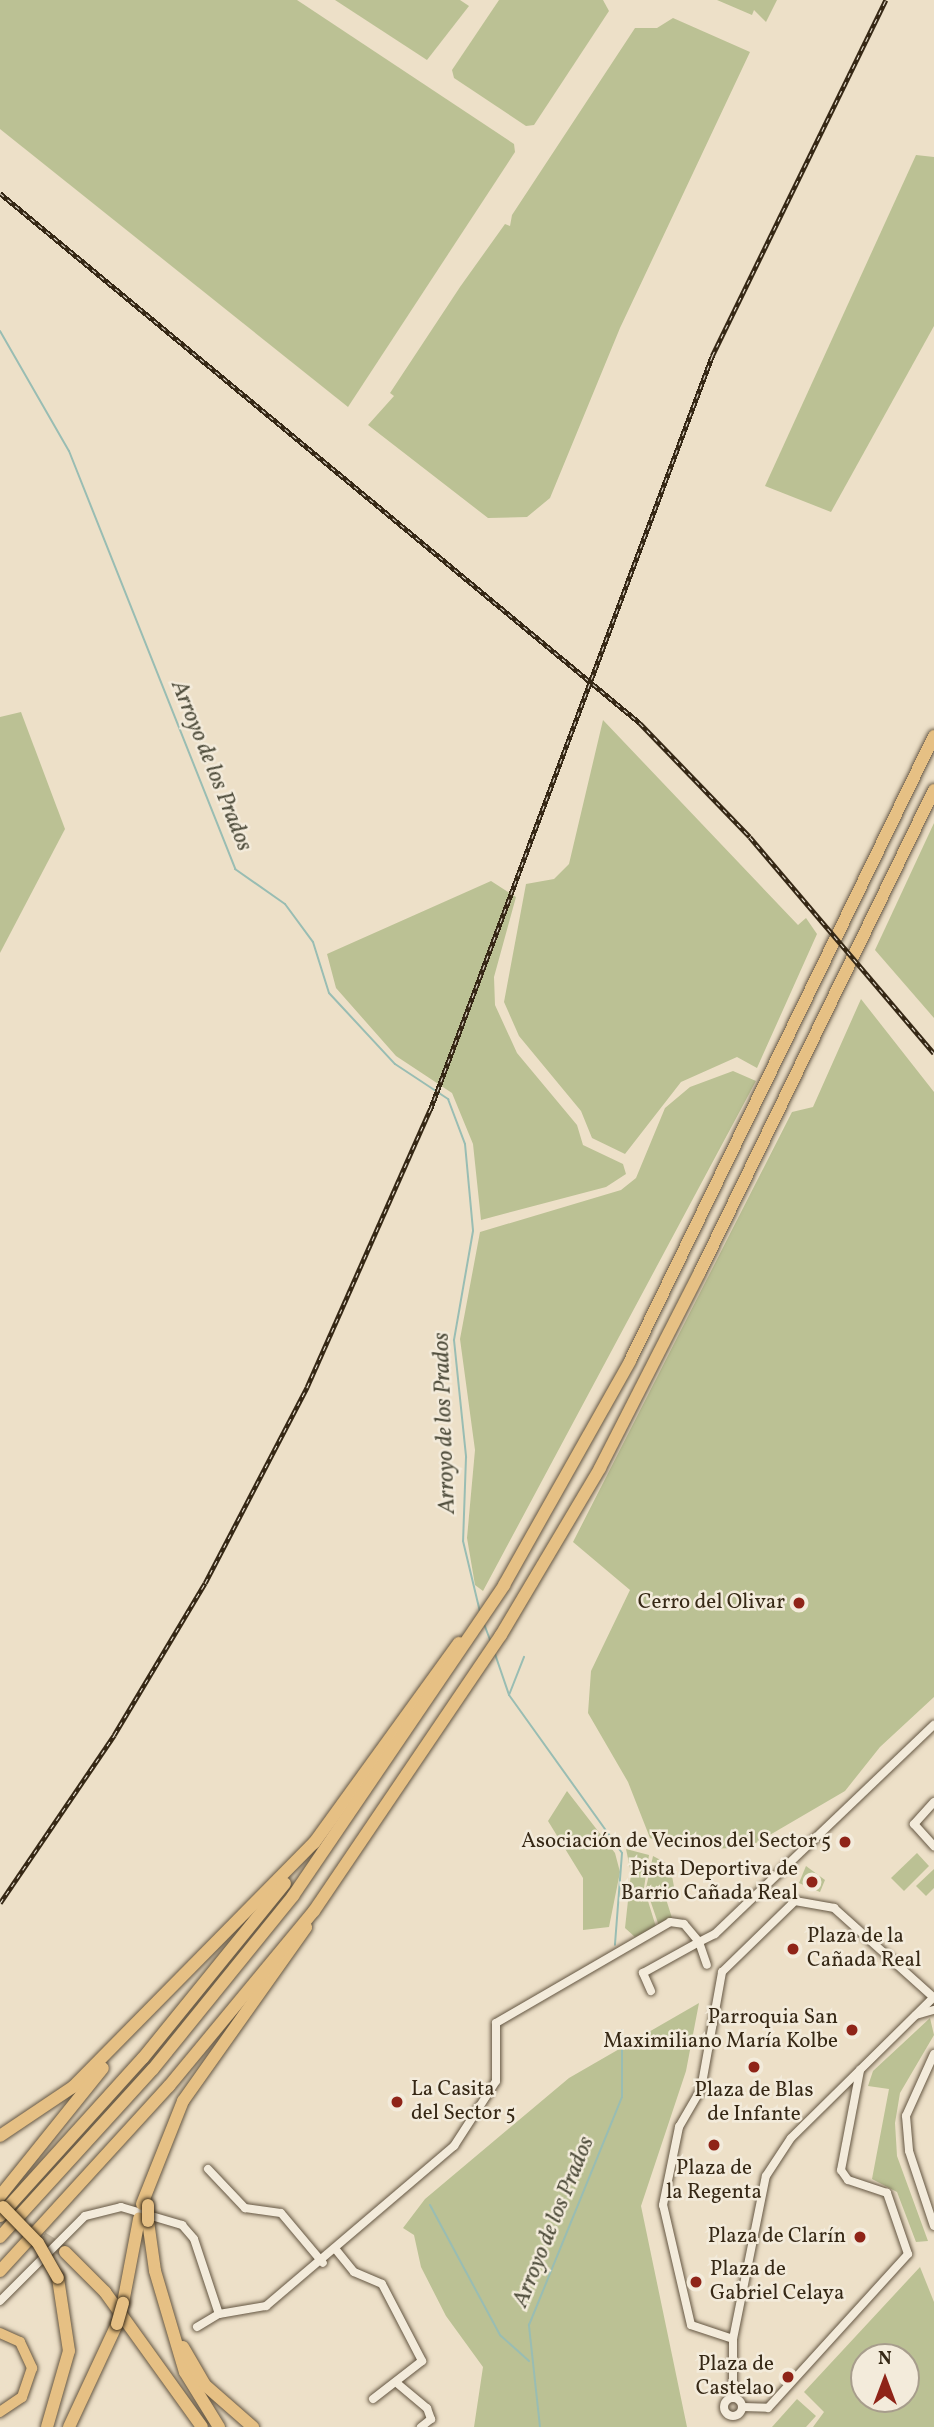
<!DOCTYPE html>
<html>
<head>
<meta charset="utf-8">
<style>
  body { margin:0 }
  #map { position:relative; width:934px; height:2427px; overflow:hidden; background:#ede0c8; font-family:Vollkorn,serif }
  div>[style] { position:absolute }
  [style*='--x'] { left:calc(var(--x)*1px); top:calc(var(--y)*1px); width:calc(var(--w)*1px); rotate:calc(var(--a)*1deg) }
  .green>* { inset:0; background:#bbc194 }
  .stream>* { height:2px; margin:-1px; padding:0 1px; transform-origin:1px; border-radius:1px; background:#99bdb3 }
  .highway-tunnel>* { height:12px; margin-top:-6px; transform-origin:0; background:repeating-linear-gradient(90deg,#c8bba4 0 12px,transparent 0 18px) }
  .roads { filter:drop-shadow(0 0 2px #645642) drop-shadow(0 0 2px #645642) }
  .minor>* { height:8px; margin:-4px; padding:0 4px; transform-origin:4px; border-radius:4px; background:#f3ebdb }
  .minor>.ring { margin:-4px; padding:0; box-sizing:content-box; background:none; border:8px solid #f3ebdb; border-radius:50% }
  .major>* { height:10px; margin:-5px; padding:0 5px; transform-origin:5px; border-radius:5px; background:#e6c084 }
  .highway>* { height:12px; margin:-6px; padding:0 6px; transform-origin:6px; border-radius:6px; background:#e6c084 }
  .rail>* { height:4.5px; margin-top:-2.25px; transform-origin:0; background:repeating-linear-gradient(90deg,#f3ebdb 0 5px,#362815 0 10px); box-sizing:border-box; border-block:2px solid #362815 }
  .bridges { filter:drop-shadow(0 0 2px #362815) drop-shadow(0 0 2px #362815) }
  .highway-bridge>* { height:12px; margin:-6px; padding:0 6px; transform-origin:6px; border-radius:6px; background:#e6c084 }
  .dots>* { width:19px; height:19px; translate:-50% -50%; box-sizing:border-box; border:4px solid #f3ebdb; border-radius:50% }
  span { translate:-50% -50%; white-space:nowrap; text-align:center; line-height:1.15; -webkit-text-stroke:5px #f3ebdb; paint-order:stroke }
  .poi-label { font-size:21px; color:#362815 }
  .right { translate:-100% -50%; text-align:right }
  .left { translate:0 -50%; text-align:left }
  .water-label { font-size:23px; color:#4f4d3c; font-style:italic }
  .north { position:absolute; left:850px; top:2343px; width:70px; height:70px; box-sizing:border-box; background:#f3ebdb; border:2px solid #a79d8c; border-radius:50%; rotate:0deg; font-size:19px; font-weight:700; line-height:28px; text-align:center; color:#362815 }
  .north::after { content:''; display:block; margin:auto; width:24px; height:32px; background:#8f2418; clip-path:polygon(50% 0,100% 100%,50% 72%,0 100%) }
</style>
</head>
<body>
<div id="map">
  <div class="green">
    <div style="clip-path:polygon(0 0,297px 0,514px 144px,515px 152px,348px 407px,0 129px)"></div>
    <div style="clip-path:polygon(335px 0,460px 0,469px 6px,427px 60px)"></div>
    <div style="clip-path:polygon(499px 0,603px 0,609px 11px,534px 125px,526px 126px,454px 78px,452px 70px)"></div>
    <div style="clip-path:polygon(717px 0,777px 0,766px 22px,754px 10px,752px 15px)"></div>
    <div style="clip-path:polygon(673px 18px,750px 52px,620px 328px,550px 498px,527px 517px,488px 518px,368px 425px,394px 396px,390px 393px,460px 287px,505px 224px,510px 226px,512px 215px,635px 28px,657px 28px)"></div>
    <div style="clip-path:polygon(916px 155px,934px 157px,934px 326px,831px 512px,765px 486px)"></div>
    <div style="clip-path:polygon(21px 712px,65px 829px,0 953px,0 717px)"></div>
    <div style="clip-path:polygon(603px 720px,798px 925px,806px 918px,817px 934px,757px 1068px,737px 1057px,681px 1082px,625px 1154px,592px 1138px,581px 1111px,519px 1036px,504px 1002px,526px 884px,554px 879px,569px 864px)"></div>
    <div style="clip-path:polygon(934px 823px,934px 1018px,875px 950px)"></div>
    <div style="clip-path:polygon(491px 881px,516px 897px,494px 977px,495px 1005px,517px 1053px,577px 1125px,583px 1145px,623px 1164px,626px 1174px,606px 1187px,481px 1220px,473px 1144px,452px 1093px,396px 1056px,336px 988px,327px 954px)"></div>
    <div style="clip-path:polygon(861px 999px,934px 1092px,934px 1697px,880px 1747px,845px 1791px,756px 1843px,745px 1839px,732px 1848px,705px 1849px,665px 1843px,650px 1838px,628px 1782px,588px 1713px,591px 1671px,630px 1590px,573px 1542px,792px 1112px,813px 1107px)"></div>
    <div style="clip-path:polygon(733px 1071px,756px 1081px,483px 1591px,475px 1585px,467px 1538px,475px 1450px,460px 1339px,480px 1232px,621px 1190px,636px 1178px,665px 1108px,690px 1087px)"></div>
    <div style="clip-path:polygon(567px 1791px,615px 1853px,620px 1872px,609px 1927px,583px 1930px,583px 1878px,548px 1821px)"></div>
    <div style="clip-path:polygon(626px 1849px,649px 1855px,644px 1888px,656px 1927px,635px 1937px,625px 1928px,631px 1873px)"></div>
    <div style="clip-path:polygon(917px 1853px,929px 1866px,904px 1891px,891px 1878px)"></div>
    <div style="clip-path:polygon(653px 1856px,670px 1865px,675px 1892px,666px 1899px,672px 1918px,659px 1926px,646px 1888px)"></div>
    <div style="clip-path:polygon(806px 1866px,825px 1880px,820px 1892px,799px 1883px)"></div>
    <div style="clip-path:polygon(934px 1869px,934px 1888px,926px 1896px,916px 1886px)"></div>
    <div style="clip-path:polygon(699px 2003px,686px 2071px,641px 2206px,687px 2427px,474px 2427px,483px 2367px,446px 2316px,421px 2267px,414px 2235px,403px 2228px,425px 2199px,569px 2078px)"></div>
    <div style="clip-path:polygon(930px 2018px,934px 2035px,900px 2093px,895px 2123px,897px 2156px,928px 2241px,916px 2242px,897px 2192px,872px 2179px,889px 2089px,868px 2086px,873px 2071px)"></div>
    <div style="clip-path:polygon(evenodd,920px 2267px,934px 2302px,934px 2427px,813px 2427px,824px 2412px,804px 2392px,920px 2267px,864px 2357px,906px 2357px,906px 2399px,864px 2399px,864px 2357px)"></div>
    <div style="clip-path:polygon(797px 2399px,816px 2416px,806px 2427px,772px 2427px)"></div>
  </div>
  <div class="stream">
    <div style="--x:0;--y:331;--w:138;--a:60.1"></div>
    <div style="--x:69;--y:451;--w:450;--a:68.3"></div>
    <div style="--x:235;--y:869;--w:61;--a:35"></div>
    <div style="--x:285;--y:904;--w:47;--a:53.6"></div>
    <div style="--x:313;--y:942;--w:53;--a:72.6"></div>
    <div style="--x:329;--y:993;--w:97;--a:47.1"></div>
    <div style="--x:395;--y:1064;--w:64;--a:33.4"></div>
    <div style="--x:448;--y:1099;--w:48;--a:69.3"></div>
    <div style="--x:465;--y:1144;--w:87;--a:84.7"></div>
    <div style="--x:473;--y:1231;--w:111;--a:99.9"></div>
    <div style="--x:454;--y:1340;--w:118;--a:84.1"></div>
    <div style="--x:466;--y:1457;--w:84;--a:92"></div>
    <div style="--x:463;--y:1541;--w:73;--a:76.5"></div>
    <div style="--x:484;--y:1624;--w:19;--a:69"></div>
    <div style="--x:495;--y:1654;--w:43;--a:71.1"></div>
    <div style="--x:509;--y:1695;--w:194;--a:54.4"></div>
    <div style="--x:622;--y:1853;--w:92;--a:94.4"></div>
    <div style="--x:509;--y:1695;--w:41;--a:-68.5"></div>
    <div style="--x:430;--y:2205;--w:148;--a:61.7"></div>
    <div style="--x:500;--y:2335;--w:39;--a:42"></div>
    <div style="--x:540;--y:2427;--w:103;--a:-96.2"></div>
    <div style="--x:529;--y:2325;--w:246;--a:-67.8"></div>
    <div style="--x:622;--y:2097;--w:67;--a:-90"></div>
  </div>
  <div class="highway-tunnel">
    <div style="--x:27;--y:2228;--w:45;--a:32.3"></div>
  </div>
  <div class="roads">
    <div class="minor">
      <div style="--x:934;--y:1802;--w:30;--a:132"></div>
      <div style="--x:914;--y:1824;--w:30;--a:48"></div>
      <div style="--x:651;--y:1991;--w:20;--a:-114"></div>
      <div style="--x:643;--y:1973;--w:64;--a:-29"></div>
      <div style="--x:699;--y:1942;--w:24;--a:71"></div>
      <div style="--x:916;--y:2015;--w:19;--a:-16"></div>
      <div style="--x:934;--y:2054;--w:68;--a:114.3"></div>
      <div style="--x:906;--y:2116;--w:35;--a:85"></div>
      <div style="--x:909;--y:2151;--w:79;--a:71.6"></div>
      <div style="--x:208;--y:2169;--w:54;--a:46.5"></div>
      <div style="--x:245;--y:2208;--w:36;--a:8"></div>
      <div style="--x:281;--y:2213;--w:65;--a:50"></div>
      <div style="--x:337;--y:2251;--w:27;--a:51"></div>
      <div style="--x:354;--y:2272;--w:30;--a:23"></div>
      <div style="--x:382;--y:2284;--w:87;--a:62.5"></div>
      <div style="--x:422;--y:2361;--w:62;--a:142.2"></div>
      <div style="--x:0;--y:2301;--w:120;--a:-45"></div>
      <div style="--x:85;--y:2216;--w:37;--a:-14"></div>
      <div style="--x:121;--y:2207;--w:64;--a:16.4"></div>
      <div style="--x:182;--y:2225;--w:18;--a:49"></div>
      <div style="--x:194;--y:2239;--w:79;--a:71.6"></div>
      <div style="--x:197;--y:2327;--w:26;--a:-31"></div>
      <div style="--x:219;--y:2314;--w:48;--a:-9.7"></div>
      <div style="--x:266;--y:2306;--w:247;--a:-40.4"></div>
      <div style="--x:454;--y:2146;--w:77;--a:-57.1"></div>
      <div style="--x:496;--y:2081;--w:58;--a:-90"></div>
      <div style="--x:496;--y:2023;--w:201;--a:-30.1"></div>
      <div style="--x:670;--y:1922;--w:14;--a:8"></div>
      <div style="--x:684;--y:1924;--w:23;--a:50"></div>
      <div style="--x:699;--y:1942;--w:18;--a:-27"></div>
      <div style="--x:715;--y:1934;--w:303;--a:-43.7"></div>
      <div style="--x:733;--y:2339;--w:44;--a:-161.6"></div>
      <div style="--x:691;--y:2325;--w:123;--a:-103.1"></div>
      <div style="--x:663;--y:2205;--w:80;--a:-78.4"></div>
      <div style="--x:679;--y:2127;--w:44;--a:-59.9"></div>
      <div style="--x:701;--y:2089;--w:119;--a:-79.8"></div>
      <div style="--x:722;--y:1972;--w:102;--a:-44.2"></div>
      <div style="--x:795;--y:1901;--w:40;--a:10"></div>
      <div style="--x:834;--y:1908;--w:132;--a:41.9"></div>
      <div style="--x:398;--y:2384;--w:38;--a:40"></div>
      <div style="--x:427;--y:2408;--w:12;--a:70"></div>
      <div style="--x:431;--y:2419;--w:13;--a:141"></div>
      <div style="--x:733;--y:2398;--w:59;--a:-90"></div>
      <div style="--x:733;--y:2339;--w:166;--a:-78.6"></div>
      <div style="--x:766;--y:2176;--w:45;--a:-56.7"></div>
      <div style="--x:791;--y:2138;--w:197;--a:-44.6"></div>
      <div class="ring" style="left:724px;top:2398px;width:10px;height:10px"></div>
      <div style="--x:743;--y:2407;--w:25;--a:2"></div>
      <div style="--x:768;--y:2408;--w:208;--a:-47.7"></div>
      <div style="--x:908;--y:2254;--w:65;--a:-109"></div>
      <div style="--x:887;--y:2193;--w:41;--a:-161.6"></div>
      <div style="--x:848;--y:2180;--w:12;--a:-125"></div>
      <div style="--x:841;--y:2170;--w:102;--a:-79.2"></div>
    </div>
    <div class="major">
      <div style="--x:0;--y:2333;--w:22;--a:24"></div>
      <div style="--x:20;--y:2342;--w:29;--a:65"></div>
      <div style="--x:32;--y:2368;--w:31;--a:109"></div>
      <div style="--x:22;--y:2397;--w:27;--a:146"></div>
    </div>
    <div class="highway">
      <div style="--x:0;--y:2136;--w:88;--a:-33.9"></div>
      <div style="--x:73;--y:2087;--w:343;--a:-45.4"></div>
      <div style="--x:314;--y:1843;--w:247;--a:-54.1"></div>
      <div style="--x:0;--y:2196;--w:164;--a:-51.2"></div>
      <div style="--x:142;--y:2204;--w:111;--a:-68.3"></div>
      <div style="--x:183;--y:2101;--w:213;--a:-54.7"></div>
      <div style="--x:0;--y:2216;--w:213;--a:-47.9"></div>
      <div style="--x:143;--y:2058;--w:225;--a:-50.9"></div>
      <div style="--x:148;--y:2221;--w:50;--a:82"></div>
      <div style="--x:155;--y:2271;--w:105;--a:73.5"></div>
      <div style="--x:185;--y:2372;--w:65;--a:58.3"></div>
      <div style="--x:0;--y:2237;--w:227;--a:-47.7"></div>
      <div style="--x:153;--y:2069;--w:223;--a:-51"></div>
      <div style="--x:293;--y:1896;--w:376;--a:-55.8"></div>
      <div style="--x:504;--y:1585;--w:257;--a:-60.6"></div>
      <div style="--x:630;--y:1361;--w:695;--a:-64.06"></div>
      <div style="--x:65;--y:2252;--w:57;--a:45"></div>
      <div style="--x:105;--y:2292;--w:166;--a:54.3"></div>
      <div style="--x:0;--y:2271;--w:251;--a:-47.6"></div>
      <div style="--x:169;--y:2086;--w:227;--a:-50.4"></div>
      <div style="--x:314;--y:1911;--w:333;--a:-55.9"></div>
      <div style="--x:501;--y:1635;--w:194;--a:-59.3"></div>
      <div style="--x:600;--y:1468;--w:218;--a:-63"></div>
      <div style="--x:699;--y:1274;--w:538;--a:-64.1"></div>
      <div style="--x:123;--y:2303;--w:86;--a:-79.2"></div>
      <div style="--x:183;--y:2347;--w:44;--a:59.9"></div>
      <div style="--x:205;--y:2385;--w:64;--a:41.2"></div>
      <div style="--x:47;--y:2427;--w:79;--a:-73.9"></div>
      <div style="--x:69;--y:2351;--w:74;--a:-98.6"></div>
      <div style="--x:69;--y:2427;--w:114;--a:-65"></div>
    </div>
  </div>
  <div class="rail">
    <div style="--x:0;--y:193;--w:831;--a:39.63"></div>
    <div style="--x:640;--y:723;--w:158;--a:46"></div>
    <div style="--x:750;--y:837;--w:284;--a:49.6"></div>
    <div style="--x:0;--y:1903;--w:203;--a:-55.8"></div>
    <div style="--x:114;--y:1735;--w:177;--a:-59.1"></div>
    <div style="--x:205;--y:1583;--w:221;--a:-62.5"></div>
    <div style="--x:307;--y:1387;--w:303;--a:-66.1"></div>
    <div style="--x:430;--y:1110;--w:805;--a:-69.49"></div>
    <div style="--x:712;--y:356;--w:396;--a:-64"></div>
  </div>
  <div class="bridges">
    <div class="highway-bridge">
      <div style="--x:3;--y:2207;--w:50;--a:45.8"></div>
      <div style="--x:38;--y:2243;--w:40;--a:60.3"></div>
      <div style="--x:148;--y:2221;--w:16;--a:-90"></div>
      <div style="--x:117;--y:2324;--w:22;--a:-74"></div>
    </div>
  </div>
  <div class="dots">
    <div style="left:799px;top:1603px;background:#8f2418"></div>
    <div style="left:845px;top:1842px;background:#8f2418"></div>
    <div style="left:812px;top:1882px;background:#8f2418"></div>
    <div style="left:793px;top:1949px;background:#8f2418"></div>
    <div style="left:852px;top:2030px;background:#8f2418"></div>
    <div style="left:754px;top:2067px;background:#8f2418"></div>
    <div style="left:397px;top:2102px;background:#8f2418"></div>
    <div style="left:714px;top:2145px;background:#8f2418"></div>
    <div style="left:860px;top:2237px;background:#8f2418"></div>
    <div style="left:696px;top:2282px;background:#8f2418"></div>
    <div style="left:788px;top:2377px;background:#8f2418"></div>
  </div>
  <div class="poi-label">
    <span class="right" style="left:785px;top:1603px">Cerro del Olivar</span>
    <span class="right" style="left:831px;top:1842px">Asociación de Vecinos del Sector 5</span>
    <span class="right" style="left:798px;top:1882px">Pista Deportiva de<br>Barrio Cañada Real</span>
    <span class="left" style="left:807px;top:1949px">Plaza de la<br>Cañada Real</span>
    <span class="right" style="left:838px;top:2030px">Parroquia San<br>Maximiliano María Kolbe</span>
    <span class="left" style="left:411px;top:2102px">La Casita<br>del Sector 5</span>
    <span style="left:754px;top:2103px">Plaza de Blas<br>de Infante</span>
    <span style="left:714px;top:2181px">Plaza de<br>la Regenta</span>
    <span class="right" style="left:846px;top:2237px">Plaza de Clarín</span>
    <span class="left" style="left:710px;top:2282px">Plaza de<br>Gabriel Celaya</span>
    <span class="right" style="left:774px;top:2377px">Plaza de<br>Castelao</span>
  </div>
  <div class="water-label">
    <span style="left:211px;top:766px;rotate:68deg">Arroyo de los Prados</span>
    <span style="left:445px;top:1423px;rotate:-92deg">Arroyo de los Prados</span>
    <span style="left:554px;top:2222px;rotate:-68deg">Arroyo de los Prados</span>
  </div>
  <div class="north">N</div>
</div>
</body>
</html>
